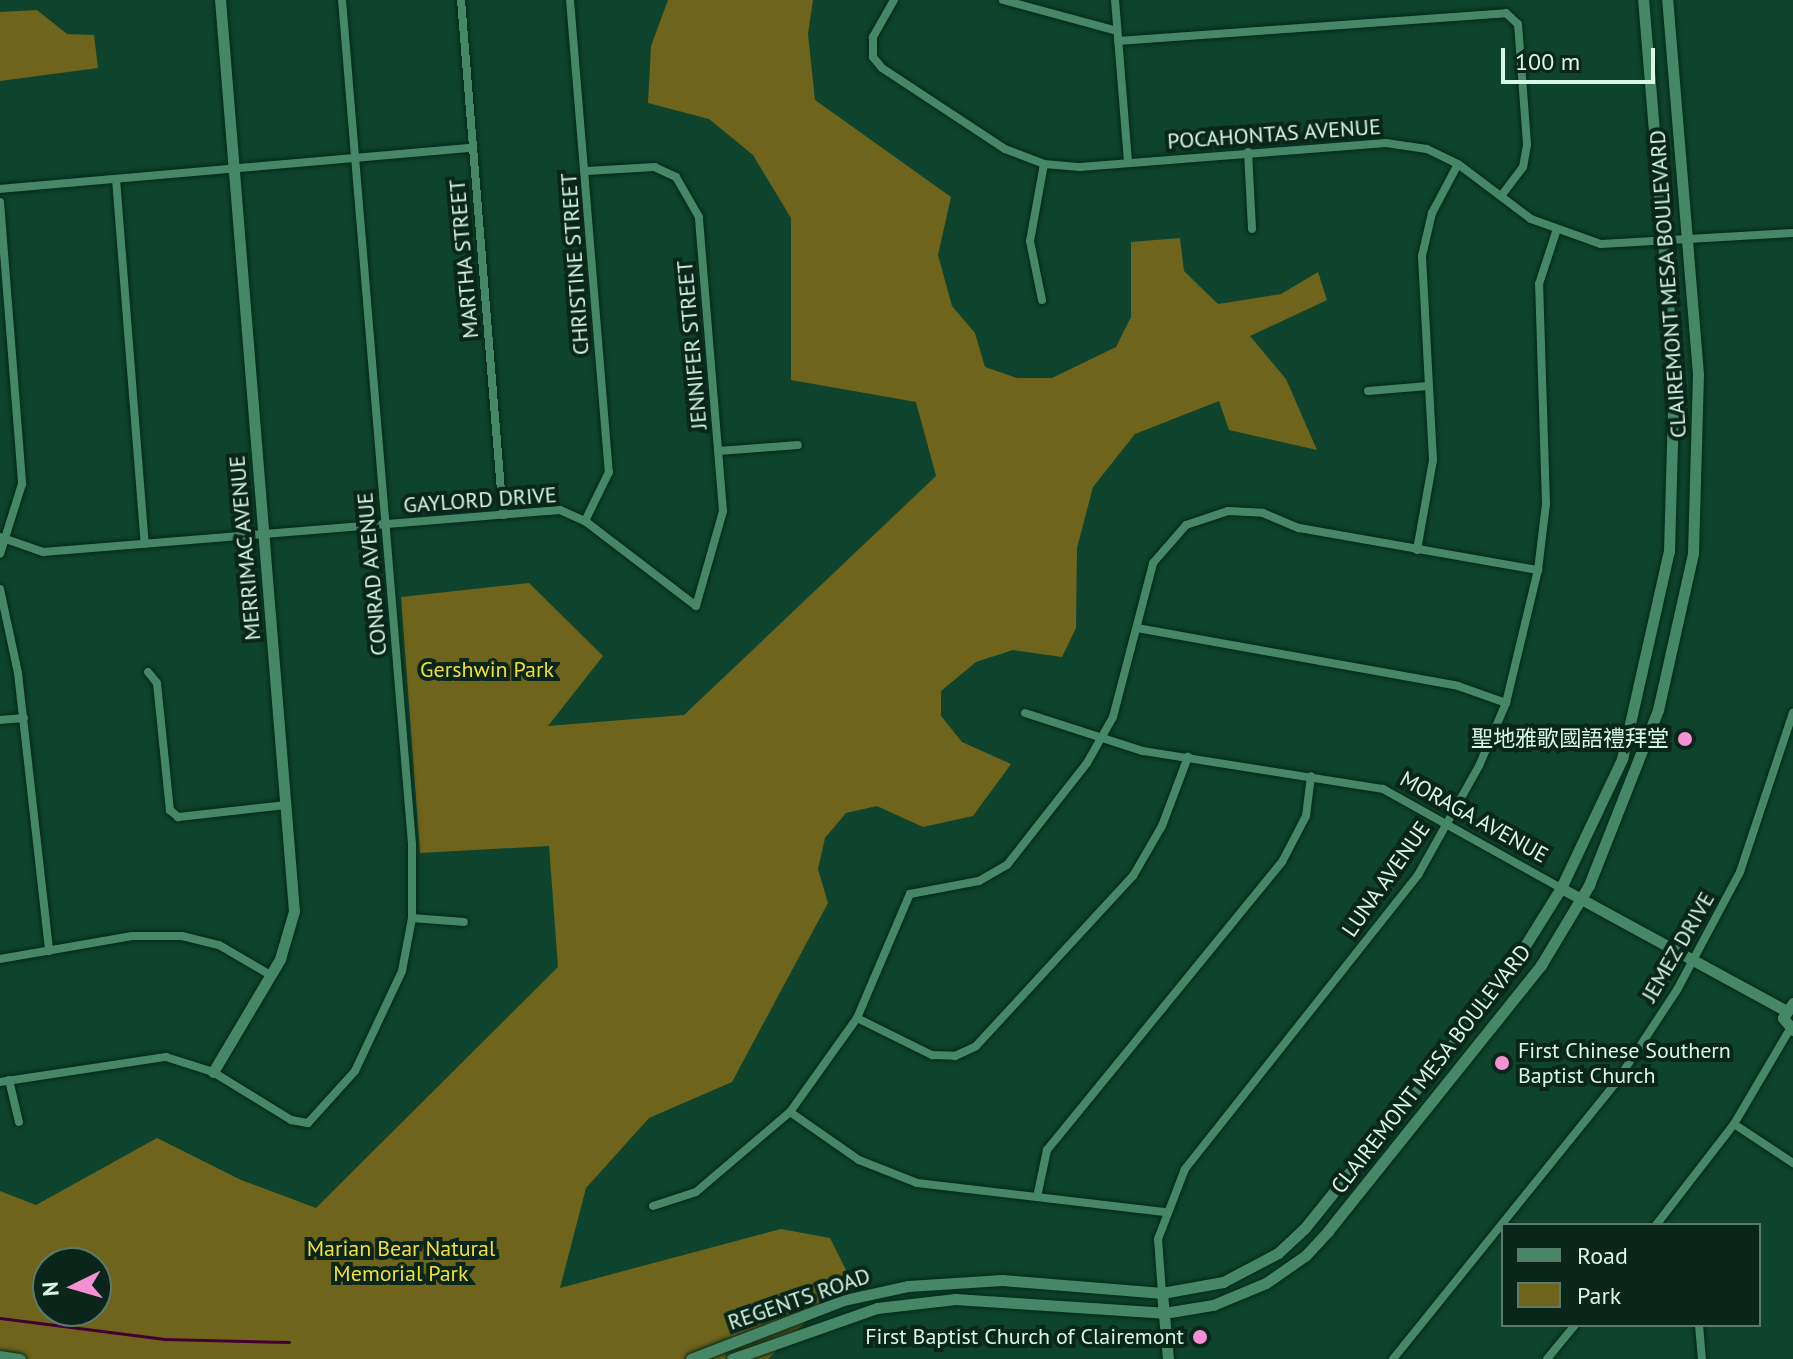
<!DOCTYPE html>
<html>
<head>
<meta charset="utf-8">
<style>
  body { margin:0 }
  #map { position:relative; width:1793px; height:1359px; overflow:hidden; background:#0e442d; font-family:"PT Sans","Noto Sans SC",sans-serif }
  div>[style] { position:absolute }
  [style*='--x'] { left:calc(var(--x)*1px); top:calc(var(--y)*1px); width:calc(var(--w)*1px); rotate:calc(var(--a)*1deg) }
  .green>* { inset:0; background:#6e641b }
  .stream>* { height:3px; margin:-1.5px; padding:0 1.5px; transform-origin:1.5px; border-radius:1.5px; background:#403 }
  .roads { filter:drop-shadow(0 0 2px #032818) drop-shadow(0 0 2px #032818) }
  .street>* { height:8px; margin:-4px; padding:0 4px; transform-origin:4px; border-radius:4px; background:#458767 }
  .secondary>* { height:11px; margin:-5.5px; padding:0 5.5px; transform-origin:5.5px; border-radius:5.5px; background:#458767 }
  .dots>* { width:22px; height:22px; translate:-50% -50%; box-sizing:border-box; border:4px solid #0a261a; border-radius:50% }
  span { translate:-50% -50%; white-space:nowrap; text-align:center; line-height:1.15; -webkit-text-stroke:8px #0a261a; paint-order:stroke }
  .street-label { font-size:22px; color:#d7f8e5 }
  .park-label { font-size:22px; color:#f6df34 }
  .poi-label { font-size:22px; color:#d7f8e5 }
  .right { translate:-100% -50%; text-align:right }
  .left { translate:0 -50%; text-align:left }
  .legend { position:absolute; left:1501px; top:1223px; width:260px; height:104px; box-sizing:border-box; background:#0a261a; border:2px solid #5c7a6b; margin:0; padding:10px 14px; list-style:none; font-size:24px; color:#d7f8e5 }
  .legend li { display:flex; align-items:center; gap:16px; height:40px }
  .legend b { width:40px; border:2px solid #5c7a6b }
  .north { position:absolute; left:32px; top:1247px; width:80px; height:80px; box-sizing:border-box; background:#0a261a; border:2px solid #5c7a6b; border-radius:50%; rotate:265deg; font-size:22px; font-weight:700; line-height:32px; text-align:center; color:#d7f8e5 }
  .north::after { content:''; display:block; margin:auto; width:28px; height:36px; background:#f591d2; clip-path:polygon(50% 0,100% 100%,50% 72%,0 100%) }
  .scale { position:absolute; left:1501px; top:48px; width:154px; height:36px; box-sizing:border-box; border:4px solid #d7f8e5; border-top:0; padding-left:10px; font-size:24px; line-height:28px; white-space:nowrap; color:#d7f8e5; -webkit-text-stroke:6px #0a261a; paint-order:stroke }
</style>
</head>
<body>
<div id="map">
  <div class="green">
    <div style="clip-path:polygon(evenodd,668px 0,813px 0,808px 34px,815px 100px,951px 197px,938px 255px,952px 306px,975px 333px,985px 367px,1017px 378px,1052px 378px,1116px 347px,1131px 317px,1131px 242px,1180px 238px,1184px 271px,1218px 304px,1281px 294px,1318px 272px,1327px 300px,1250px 336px,1286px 379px,1317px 450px,1229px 430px,1219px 401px,1135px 434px,1093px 487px,1077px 548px,1076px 628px,1062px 657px,1013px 650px,976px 662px,941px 691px,941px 716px,962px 742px,1011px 764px,973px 816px,923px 827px,877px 806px,846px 813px,825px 838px,818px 869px,828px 903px,732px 1082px,649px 1118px,586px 1188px,560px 1288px,781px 1229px,830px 1238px,850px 1278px,768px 1359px,0 1359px,0 1191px,36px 1205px,157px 1138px,241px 1180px,316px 1208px,558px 967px,549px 846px,420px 853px,401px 597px,529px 583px,603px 656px,548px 726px,684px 715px,936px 476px,916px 402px,791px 380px,791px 218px,753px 155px,709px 119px,648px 103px,651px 46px,668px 0,48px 1263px,96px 1263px,96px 1311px,48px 1311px,48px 1263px)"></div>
    <div style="clip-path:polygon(37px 10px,67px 34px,94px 35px,98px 68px,0 81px,0 12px)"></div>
  </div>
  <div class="stream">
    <div style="--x:0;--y:1318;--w:164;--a:7.3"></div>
    <div style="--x:163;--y:1339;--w:126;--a:1.4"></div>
  </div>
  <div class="roads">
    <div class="street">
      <div style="--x:461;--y:0;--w:517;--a:85.34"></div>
      <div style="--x:570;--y:0;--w:474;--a:85.3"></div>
      <div style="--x:609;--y:472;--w:55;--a:116.1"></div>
      <div style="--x:894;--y:0;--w:43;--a:119.6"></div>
      <div style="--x:873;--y:37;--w:20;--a:90"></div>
      <div style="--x:873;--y:57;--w:14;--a:51"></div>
      <div style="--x:882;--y:68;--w:147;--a:33.4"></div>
      <div style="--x:1005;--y:149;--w:42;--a:21"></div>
      <div style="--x:1044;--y:164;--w:36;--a:5"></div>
      <div style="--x:1080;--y:167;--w:307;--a:-4.5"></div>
      <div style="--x:1386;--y:143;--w:41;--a:8.3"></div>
      <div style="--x:1427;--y:149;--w:34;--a:26"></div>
      <div style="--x:1458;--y:164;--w:91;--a:37"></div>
      <div style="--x:1531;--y:219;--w:74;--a:19.7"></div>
      <div style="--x:1601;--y:244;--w:192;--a:-3.3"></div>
      <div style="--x:1003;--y:0;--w:118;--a:15.2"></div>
      <div style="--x:1115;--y:0;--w:163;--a:85.4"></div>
      <div style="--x:1118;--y:41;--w:389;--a:-4.1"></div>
      <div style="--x:1506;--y:13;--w:16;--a:43"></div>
      <div style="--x:1518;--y:24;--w:121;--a:85.7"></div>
      <div style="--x:1527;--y:145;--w:22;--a:100"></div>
      <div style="--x:1523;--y:167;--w:35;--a:127"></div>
      <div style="--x:1248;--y:152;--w:77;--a:87"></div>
      <div style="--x:116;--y:179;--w:366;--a:85.5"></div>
      <div style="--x:0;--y:189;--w:475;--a:-5"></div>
      <div style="--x:0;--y:202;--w:283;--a:85.5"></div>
      <div style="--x:22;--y:484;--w:73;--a:107.4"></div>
      <div style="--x:1042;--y:300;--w:60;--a:-101.5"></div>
      <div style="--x:1030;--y:241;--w:78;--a:-79.7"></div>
      <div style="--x:1368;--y:391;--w:60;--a:-4.8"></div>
      <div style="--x:719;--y:451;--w:79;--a:-4.3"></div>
      <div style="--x:0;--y:537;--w:46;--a:19.2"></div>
      <div style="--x:43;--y:552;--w:519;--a:-4.64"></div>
      <div style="--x:560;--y:510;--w:27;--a:24"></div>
      <div style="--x:585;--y:521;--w:140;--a:37.4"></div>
      <div style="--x:696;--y:606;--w:99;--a:-74.1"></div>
      <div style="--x:723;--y:511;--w:295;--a:-94.7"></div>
      <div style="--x:699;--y:217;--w:46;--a:-119.9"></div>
      <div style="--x:676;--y:177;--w:23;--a:-155"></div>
      <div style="--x:655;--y:167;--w:69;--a:176.7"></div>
      <div style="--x:1417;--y:550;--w:91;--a:-79.9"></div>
      <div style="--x:1433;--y:460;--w:204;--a:-93.1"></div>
      <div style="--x:1422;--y:256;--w:44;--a:-76.9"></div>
      <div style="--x:1432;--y:213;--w:55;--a:-62"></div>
      <div style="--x:0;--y:589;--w:86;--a:77.9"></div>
      <div style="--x:18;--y:673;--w:280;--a:83.6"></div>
      <div style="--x:1137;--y:628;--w:326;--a:10.2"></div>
      <div style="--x:1458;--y:686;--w:51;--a:19.5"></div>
      <div style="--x:148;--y:672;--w:14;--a:51"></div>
      <div style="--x:157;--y:683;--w:128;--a:84.2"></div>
      <div style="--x:170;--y:810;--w:11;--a:41"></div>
      <div style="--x:178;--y:817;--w:109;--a:-6.3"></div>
      <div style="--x:1025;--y:713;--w:124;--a:17.9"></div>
      <div style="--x:1143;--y:751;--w:243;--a:9"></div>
      <div style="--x:1383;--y:789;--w:204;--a:29.1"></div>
      <div style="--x:0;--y:720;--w:24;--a:-5"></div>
      <div style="--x:412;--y:918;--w:52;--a:4.4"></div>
      <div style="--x:0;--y:959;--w:134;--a:-9.9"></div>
      <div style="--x:132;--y:936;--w:50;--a:0"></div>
      <div style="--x:182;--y:936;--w:38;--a:14"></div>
      <div style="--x:219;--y:945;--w:61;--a:30.3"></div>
      <div style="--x:857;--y:1018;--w:84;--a:26.3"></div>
      <div style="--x:932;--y:1055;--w:23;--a:2"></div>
      <div style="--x:955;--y:1056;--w:23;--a:-25"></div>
      <div style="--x:976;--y:1046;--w:231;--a:-47.3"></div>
      <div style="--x:1133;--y:876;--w:58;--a:-59.9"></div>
      <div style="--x:1162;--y:826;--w:74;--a:-69.4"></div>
      <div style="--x:9;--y:1080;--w:43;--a:76.6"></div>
      <div style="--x:0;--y:1082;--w:168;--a:-8.6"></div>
      <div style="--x:166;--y:1057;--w:49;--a:17.7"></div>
      <div style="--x:213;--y:1072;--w:92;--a:31.6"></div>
      <div style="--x:291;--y:1120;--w:17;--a:10"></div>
      <div style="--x:308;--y:1123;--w:70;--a:-47.9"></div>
      <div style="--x:355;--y:1071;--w:110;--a:-64.8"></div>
      <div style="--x:402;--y:971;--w:54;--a:-79.3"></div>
      <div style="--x:412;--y:918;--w:74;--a:-90"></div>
      <div style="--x:412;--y:844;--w:847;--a:-94.74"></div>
      <div style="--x:790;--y:1112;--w:84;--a:34.8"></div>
      <div style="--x:859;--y:1160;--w:62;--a:21.6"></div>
      <div style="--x:917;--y:1183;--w:249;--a:6.7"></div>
      <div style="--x:1734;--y:1124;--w:71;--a:33.5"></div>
      <div style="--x:1037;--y:1197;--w:48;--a:-78"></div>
      <div style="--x:1047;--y:1150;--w:372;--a:-50.8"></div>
      <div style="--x:1282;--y:862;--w:52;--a:-62.4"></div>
      <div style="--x:1306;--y:816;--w:40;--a:-82.9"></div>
      <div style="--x:653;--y:1206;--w:45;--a:-18"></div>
      <div style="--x:696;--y:1192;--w:123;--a:-40.4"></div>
      <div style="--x:790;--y:1112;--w:115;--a:-54.5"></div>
      <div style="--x:857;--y:1018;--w:135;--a:-66.9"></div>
      <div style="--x:910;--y:894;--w:70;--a:-10.7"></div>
      <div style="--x:979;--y:881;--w:32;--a:-30"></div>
      <div style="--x:1007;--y:865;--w:130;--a:-51.9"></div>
      <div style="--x:1087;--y:763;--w:53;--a:-60.5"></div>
      <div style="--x:1113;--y:717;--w:159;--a:-75.4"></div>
      <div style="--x:1153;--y:563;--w:50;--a:-49"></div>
      <div style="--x:1186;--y:525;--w:44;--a:-18.4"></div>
      <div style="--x:1228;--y:511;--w:35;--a:3"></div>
      <div style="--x:1263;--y:513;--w:39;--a:23"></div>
      <div style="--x:1299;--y:528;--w:243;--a:10"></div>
      <div style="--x:1656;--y:1225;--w:128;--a:-52.3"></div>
      <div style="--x:1734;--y:1124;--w:110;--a:-59.5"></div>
      <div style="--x:1162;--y:1293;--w:54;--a:-94.2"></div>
      <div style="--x:1158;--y:1239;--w:75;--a:-68.9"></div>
      <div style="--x:1185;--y:1169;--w:375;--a:-51.6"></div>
      <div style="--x:1418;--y:875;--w:125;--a:-60.8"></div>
      <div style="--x:1479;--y:766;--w:69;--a:-66.8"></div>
      <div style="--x:1506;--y:703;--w:137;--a:-76.5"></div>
      <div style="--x:1538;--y:570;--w:66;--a:-83.1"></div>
      <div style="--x:1546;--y:504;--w:220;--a:-91.8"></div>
      <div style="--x:1539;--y:284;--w:55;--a:-71.9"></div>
      <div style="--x:1699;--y:1325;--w:34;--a:85"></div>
      <div style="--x:1393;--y:1359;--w:353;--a:-51.1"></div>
      <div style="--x:1615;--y:1084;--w:113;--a:-56.6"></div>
      <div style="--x:1677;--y:990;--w:134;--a:-61.9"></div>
      <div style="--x:1740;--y:872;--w:168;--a:-71.6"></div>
      <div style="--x:1547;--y:1359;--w:44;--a:-50.5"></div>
    </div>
    <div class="secondary">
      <div style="--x:1561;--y:888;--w:255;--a:28.6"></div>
      <div style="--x:1793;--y:1003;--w:18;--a:124"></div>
      <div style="--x:1783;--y:1018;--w:16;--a:50"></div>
      <div style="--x:213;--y:1072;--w:131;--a:-59.3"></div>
      <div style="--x:280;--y:959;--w:50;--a:-73.7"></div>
      <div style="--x:294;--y:911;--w:914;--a:-94.64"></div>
      <div style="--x:1162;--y:1293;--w:66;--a:84.8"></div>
      <div style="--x:0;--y:1356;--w:20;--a:9"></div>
      <div style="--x:691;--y:1359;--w:164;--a:-21.1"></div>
      <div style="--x:844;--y:1300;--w:66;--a:-12.3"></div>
      <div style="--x:908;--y:1286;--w:94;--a:-3.7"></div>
      <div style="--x:1002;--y:1280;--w:161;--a:4.6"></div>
      <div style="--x:1162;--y:1293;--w:62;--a:-10.2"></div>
      <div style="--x:1223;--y:1282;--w:62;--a:-27.8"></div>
      <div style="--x:1278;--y:1253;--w:35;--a:-43"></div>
      <div style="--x:1304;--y:1229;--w:314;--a:-51.2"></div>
      <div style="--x:1501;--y:984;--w:113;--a:-58"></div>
      <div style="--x:1561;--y:888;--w:143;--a:-64.7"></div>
      <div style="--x:1622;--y:759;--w:213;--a:-77.3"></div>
      <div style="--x:1669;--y:551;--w:176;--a:-88.4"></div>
      <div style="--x:1674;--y:375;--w:376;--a:-94.7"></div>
      <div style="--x:732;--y:1359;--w:154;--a:-19.4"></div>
      <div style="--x:877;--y:1308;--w:79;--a:-6.6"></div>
      <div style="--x:955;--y:1299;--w:209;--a:3.8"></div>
      <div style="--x:1164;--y:1313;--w:50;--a:-9.3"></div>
      <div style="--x:1213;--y:1305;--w:57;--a:-22.5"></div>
      <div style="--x:1266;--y:1283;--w:49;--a:-35"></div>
      <div style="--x:1306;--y:1255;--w:33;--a:-47"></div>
      <div style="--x:1328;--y:1231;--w:341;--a:-51.3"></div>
      <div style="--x:1541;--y:965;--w:93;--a:-59"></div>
      <div style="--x:1589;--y:885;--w:188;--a:-68.5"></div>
      <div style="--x:1658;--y:710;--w:161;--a:-77.4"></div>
      <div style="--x:1693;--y:553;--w:179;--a:-88.4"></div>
      <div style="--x:1698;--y:374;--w:375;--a:-94.7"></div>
    </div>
  </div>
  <div class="dots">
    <div style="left:1685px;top:739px;background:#f591d2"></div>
    <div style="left:1502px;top:1063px;background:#f591d2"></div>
    <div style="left:1200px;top:1337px;background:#f591d2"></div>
  </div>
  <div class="street-label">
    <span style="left:1274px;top:134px;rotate:-4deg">POCAHONTAS AVENUE</span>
    <span style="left:464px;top:259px;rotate:-95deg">MARTHA STREET</span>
    <span style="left:575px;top:264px;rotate:-94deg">CHRISTINE STREET</span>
    <span style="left:1668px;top:284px;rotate:-94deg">CLAIREMONT MESA BOULEVARD</span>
    <span style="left:692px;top:345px;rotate:-95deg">JENNIFER STREET</span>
    <span style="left:480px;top:500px;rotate:-4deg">GAYLORD DRIVE</span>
    <span style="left:245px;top:548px;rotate:-95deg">MERRIMAC AVENUE</span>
    <span style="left:372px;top:574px;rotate:-95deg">CONRAD AVENUE</span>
    <span style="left:1474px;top:817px;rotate:29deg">MORAGA AVENUE</span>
    <span style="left:1386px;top:879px;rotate:-55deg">LUNA AVENUE</span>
    <span style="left:1678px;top:947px;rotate:-60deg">JEMEZ DRIVE</span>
    <span style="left:1431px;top:1069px;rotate:-52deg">CLAIREMONT MESA BOULEVARD</span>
    <span style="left:799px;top:1299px;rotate:-19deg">REGENTS ROAD</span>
  </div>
  <div class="park-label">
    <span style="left:487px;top:670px">Gershwin Park</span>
    <span style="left:401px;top:1261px">Marian Bear Natural<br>Memorial Park</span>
  </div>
  <div class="poi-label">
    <span class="right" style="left:1669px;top:739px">聖地雅歌國語禮拜堂</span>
    <span class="left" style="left:1518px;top:1063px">First Chinese Southern<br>Baptist Church</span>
    <span class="right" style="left:1184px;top:1337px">First Baptist Church of Clairemont</span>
  </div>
  <ul class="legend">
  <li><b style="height:10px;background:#458767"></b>Road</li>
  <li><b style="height:22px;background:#6e641b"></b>Park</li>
  </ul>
  <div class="north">N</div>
  <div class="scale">100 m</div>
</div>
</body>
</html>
